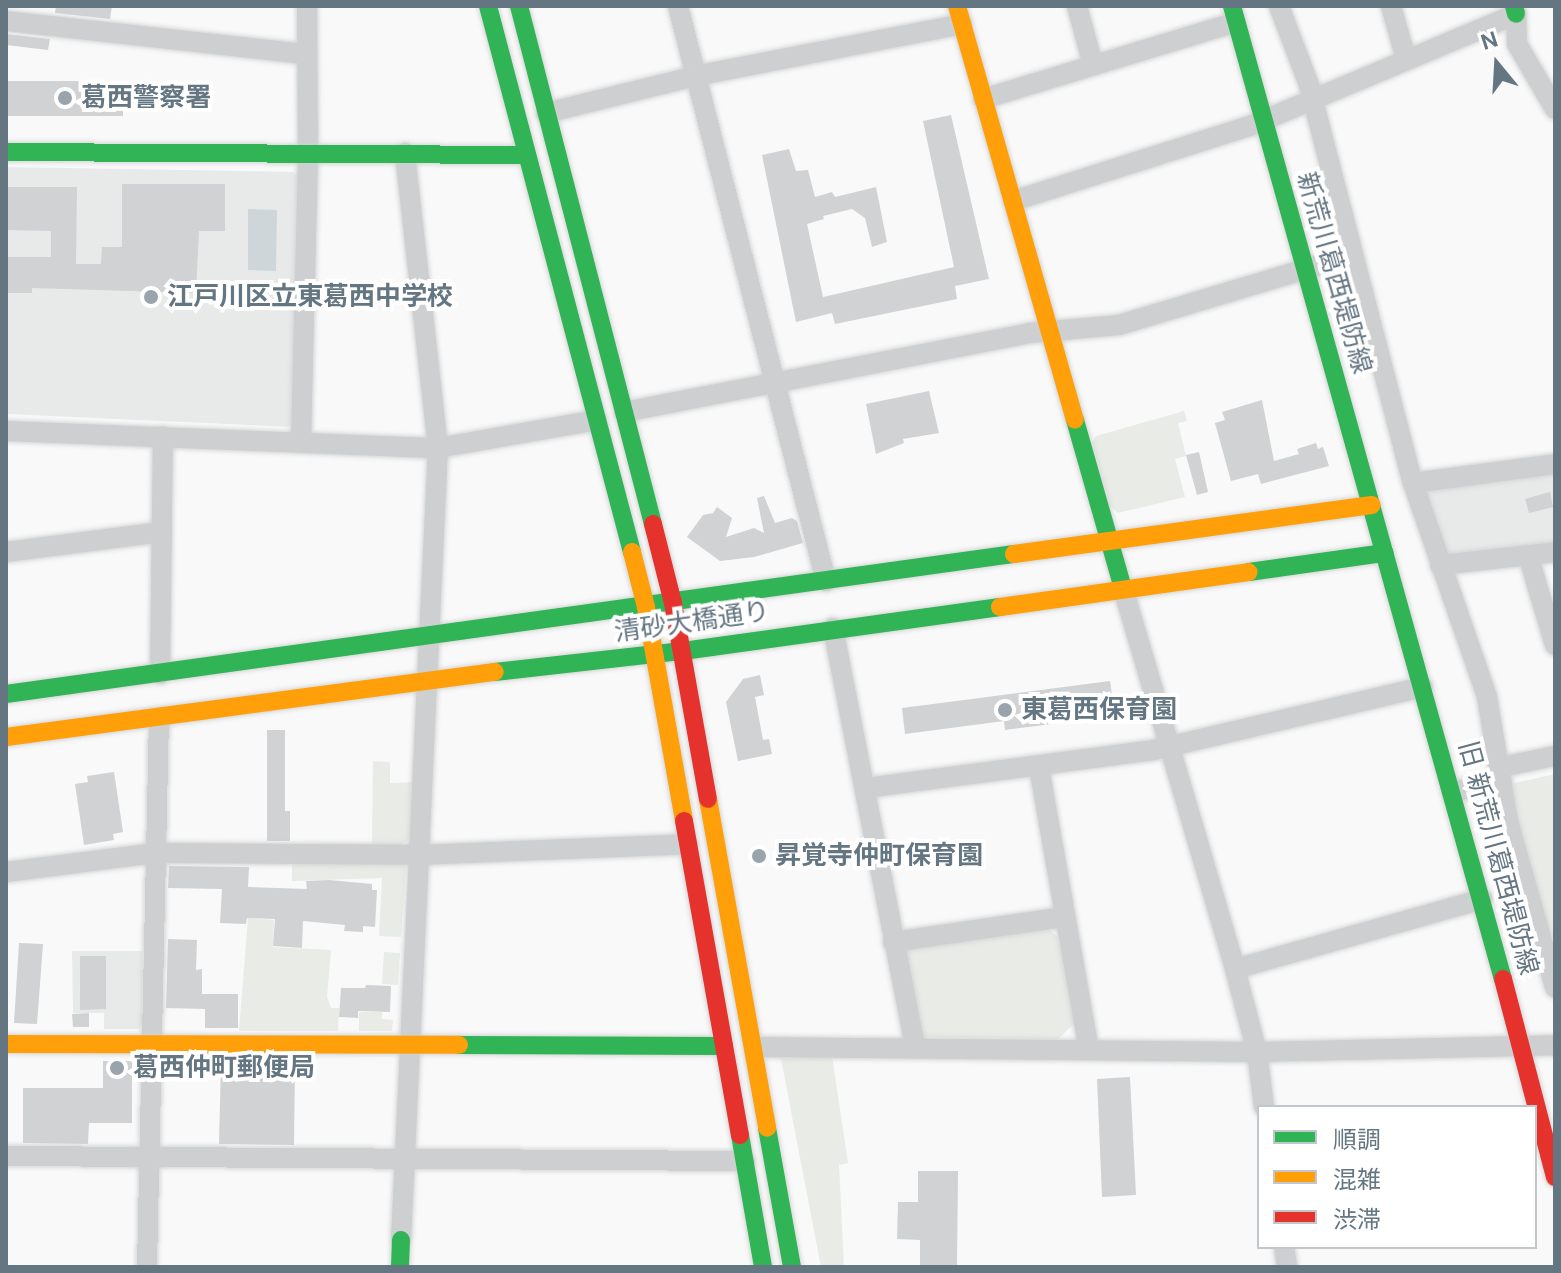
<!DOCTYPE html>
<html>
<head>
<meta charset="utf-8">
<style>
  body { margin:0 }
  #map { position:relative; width:1561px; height:1273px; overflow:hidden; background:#f9f9f9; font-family:"DM Sans","Noto Sans JP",sans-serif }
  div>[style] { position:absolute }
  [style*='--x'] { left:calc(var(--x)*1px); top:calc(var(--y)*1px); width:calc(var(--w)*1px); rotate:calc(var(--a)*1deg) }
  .built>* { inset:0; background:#e8e9e9 }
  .green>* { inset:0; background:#e8ebe6 }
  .water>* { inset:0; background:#ced6d9 }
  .building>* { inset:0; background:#d0d2d3 }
  .roads { filter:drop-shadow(0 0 2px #d5d6d7) drop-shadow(0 0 2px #d5d6d7) }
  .street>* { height:20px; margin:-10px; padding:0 10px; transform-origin:10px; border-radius:10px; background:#cecfd0 }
  .fast>* { height:18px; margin:-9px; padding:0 9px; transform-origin:9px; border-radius:9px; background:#30b455 }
  .slow>* { height:18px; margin:-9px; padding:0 9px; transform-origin:9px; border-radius:9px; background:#ff9f0a }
  .jam>* { height:18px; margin:-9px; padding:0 9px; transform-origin:9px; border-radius:9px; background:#e5322d }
  .dots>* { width:22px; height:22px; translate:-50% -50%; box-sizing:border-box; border:4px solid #fff; border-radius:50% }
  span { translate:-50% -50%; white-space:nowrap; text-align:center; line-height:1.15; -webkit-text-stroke:8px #fff; paint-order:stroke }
  .poi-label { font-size:26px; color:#657683; font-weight:700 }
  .left { translate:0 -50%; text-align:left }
  .street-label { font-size:26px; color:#657683 }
  .frame { position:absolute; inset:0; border:8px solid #657683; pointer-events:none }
  .legend { position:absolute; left:1257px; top:1105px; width:280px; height:144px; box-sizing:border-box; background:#fff; border:2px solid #c1c8cd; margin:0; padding:10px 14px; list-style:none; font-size:24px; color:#657683 }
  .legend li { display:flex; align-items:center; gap:16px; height:40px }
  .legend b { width:40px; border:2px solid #c1c8cd }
  .north { position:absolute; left:1457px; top:24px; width:80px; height:80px; -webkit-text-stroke:6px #fff; paint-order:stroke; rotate:342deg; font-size:22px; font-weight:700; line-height:32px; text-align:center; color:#657683 }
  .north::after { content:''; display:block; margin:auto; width:28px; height:36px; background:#657683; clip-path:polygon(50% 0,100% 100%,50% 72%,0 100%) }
</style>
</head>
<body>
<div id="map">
  <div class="built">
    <div style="clip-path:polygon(6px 167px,294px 172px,300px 179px,293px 427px,6px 414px)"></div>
    <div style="clip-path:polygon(1555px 471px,1555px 543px,1451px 557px,1441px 549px,1422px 495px,1429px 487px)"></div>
    <div style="clip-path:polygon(72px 951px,143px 951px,142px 1025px,139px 1029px,104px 1029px,104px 1013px,73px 1013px)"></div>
  </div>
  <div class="green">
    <div style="clip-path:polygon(1184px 411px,1187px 421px,1178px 423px,1186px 456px,1175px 459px,1185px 497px,1118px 513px,1110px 506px,1092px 442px,1096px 436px)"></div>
    <div style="clip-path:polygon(373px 761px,390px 762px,390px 783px,412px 782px,409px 840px,400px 845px,372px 845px)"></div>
    <div style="clip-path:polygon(1555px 774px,1555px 938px,1551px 939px,1506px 785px)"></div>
    <div style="clip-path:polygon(292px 863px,403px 864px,406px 868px,401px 937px,379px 936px,382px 878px,292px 881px)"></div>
    <div style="clip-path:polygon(248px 918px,274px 920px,273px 947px,331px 950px,327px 997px,331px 1008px,339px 1008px,338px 1031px,239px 1031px)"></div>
    <div style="clip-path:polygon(1043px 924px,1058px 937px,1075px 1023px,1058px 1039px,920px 1037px,903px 949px)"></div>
    <div style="clip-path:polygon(384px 952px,400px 953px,398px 985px,382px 984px)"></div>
    <div style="clip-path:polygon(359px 1012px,382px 1012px,382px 1019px,393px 1020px,392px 1031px,359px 1031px)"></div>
    <div style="clip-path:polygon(832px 1056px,848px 1163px,839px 1165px,844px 1267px,821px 1267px,781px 1059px)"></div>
  </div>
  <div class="water">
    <div style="clip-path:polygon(248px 209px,277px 210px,276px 271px,248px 270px)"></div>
  </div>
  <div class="building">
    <div style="clip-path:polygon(56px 6px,112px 6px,110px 19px,55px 13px)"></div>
    <div style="clip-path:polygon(6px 34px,50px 39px,48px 50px,6px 45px)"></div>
    <div style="clip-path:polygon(6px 81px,123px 81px,123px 116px,6px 116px)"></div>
    <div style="clip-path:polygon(951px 115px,989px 279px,955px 286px,957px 299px,835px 324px,832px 313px,796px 322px,762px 155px,789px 149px,796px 171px,808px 170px,815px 197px,832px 192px,835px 197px,876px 187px,887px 242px,872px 247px,865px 218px,852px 209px,823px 216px,824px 219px,807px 224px,823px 297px,954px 267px,923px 121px)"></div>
    <div style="clip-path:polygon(122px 184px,225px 184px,225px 231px,199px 231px,196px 293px,32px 288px,32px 293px,8px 293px,6px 257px,51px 257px,51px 231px,6px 230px,6px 187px,77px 187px,76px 264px,101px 264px,102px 247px,122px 247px)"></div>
    <div style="clip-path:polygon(929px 391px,939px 433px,903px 439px,904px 443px,876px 454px,866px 404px)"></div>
    <div style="clip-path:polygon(1262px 400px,1274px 461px,1299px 454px,1297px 449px,1316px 443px,1318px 449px,1323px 447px,1329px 466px,1261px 484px,1258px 474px,1231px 481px,1215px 423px,1225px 420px,1222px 412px)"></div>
    <div style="clip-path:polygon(1199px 452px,1208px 492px,1197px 495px,1186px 455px)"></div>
    <div style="clip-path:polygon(1550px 492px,1553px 507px,1529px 513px,1525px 499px)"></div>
    <div style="clip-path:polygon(764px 496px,775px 523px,792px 518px,797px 521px,803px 543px,754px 557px,720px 561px,687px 537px,703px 515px,713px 513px,717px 507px,732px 518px,726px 537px,754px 528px,764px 533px,757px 498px)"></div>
    <div style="clip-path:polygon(760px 675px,764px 695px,755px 697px,763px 740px,769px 739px,772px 754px,738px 761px,726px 702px,743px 679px)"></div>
    <div style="clip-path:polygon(1110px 681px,1115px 716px,1005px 730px,1004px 721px,905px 734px,902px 708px)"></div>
    <div style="clip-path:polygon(267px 730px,285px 730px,285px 811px,290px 811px,290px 841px,267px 841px)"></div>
    <div style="clip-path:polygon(114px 772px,123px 832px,113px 834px,114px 840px,84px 845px,75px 784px,88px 782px,87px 776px)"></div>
    <div style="clip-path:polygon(169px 866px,249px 867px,248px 887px,307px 889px,306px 881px,329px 880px,372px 884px,372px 890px,377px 890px,375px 927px,363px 926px,363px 932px,344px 931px,345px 925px,303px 921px,302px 948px,273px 946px,275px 919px,247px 918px,246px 924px,220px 923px,222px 889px,168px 888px)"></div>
    <div style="clip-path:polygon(168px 939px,197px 940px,196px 970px,202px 969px,202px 994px,238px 994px,238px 1028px,205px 1028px,205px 1009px,166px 1008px)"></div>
    <div style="clip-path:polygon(19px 943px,43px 944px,37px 1024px,14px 1023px)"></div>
    <div style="clip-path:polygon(80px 956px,106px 956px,106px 1009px,80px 1010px)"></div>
    <div style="clip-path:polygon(366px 985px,391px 986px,390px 1012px,358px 1011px,358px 1018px,339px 1017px,341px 988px,365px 988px)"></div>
    <div style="clip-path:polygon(89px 1013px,89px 1027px,73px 1027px,72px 1014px)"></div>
    <div style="clip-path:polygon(103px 1061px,132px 1061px,132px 1123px,89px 1123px,88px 1144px,23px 1143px,23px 1088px,103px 1088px)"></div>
    <div style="clip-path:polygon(221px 1062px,295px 1062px,294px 1145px,219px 1144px)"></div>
    <div style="clip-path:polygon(1130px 1077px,1136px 1195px,1102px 1197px,1097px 1079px)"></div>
    <div style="clip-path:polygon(918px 1171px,958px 1171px,957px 1267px,920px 1267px,920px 1240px,897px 1239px,898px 1202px,918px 1202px)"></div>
  </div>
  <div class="roads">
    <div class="street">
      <div style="--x:678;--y:6;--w:594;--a:75.57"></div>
      <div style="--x:1077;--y:6;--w:61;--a:74.8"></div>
      <div style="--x:1279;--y:6;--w:85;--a:69.2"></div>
      <div style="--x:1309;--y:85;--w:411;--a:75.4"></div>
      <div style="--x:1413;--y:483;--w:226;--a:70.9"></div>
      <div style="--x:1487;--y:697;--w:126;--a:80.4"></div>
      <div style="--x:1508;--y:821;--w:173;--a:74.2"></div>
      <div style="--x:1391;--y:6;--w:55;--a:74.2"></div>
      <div style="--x:6;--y:21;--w:302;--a:6.3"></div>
      <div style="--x:983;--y:99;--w:264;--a:-16.9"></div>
      <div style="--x:546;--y:113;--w:154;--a:-13.9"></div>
      <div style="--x:695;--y:76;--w:272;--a:-11"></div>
      <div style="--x:1013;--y:201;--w:249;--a:-17.6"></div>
      <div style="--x:1250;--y:126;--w:289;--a:-22.8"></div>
      <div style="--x:1516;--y:14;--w:30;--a:88"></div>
      <div style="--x:1517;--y:44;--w:75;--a:59.7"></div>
      <div style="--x:624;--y:412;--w:413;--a:-11"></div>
      <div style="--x:1029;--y:333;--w:90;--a:-5.1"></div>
      <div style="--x:1119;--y:325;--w:243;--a:-16.7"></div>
      <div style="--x:6;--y:431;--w:432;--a:2.3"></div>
      <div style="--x:438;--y:448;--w:161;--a:-10"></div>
      <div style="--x:301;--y:442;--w:290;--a:-88.6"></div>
      <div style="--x:308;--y:152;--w:146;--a:-90.4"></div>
      <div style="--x:1413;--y:483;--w:143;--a:-7.6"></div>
      <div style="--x:6;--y:552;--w:157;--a:-7.3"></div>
      <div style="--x:1528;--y:555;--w:94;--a:73.3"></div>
      <div style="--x:1440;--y:565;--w:116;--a:-6.4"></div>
      <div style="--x:1123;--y:588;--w:397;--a:73.6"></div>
      <div style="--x:1235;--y:969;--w:86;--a:75.2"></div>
      <div style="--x:1257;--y:1052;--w:55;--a:82.7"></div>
      <div style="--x:833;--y:628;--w:426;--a:78.9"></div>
      <div style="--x:160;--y:674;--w:238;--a:-89.3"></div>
      <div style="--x:1039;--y:767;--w:287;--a:80"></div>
      <div style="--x:1501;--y:767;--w:55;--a:-11.5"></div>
      <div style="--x:865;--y:788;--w:291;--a:-7.5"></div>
      <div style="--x:1154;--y:750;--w:276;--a:-13.2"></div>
      <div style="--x:1453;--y:792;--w:50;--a:-12.7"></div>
      <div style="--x:6;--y:872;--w:152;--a:-7.2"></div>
      <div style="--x:157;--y:853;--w:262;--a:0.4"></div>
      <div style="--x:419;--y:855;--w:269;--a:-2.3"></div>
      <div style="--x:893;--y:942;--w:174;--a:-8.3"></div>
      <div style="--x:1235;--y:969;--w:257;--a:-15.8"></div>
      <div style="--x:754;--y:1047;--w:503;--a:0.57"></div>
      <div style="--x:1257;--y:1052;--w:298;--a:-1.3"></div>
      <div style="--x:6;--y:1156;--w:739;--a:0.39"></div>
      <div style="--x:401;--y:1240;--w:793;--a:-87.33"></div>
      <div style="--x:438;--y:448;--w:297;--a:-96.4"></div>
      <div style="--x:1284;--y:1247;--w:20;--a:81"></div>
      <div style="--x:147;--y:1267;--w:550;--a:-88.75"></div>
    </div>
    <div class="fast">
      <div style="--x:488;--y:6;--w:565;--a:75.23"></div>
      <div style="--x:519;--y:6;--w:535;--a:75.5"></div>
      <div style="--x:1232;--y:6;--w:1010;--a:74.44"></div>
      <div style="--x:1514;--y:6;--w:8;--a:76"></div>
      <div style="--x:6;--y:152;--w:520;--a:0.33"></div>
      <div style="--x:1075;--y:420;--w:175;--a:74.1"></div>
      <div style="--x:1249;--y:572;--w:137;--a:-8"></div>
      <div style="--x:495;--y:672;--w:189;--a:-6.4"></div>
      <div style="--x:683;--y:651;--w:320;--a:-7.9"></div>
      <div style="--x:6;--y:694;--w:1018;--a:-7.91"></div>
      <div style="--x:459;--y:1045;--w:265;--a:0.2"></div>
      <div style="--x:767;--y:1128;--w:141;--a:79.8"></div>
      <div style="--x:740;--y:1135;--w:134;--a:80.1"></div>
      <div style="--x:400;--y:1267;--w:27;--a:-88"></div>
    </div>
    <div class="slow">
      <div style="--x:957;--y:6;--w:430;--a:74.1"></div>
      <div style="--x:632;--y:552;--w:57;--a:75.7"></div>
      <div style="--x:646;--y:607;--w:217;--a:79.9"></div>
      <div style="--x:1014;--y:554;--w:361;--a:-7.8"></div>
      <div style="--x:1000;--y:607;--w:251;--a:-8"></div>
      <div style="--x:6;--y:737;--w:493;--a:-7.6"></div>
      <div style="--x:708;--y:799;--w:334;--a:79.8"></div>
      <div style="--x:6;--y:1044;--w:453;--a:0.1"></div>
    </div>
    <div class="jam">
      <div style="--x:653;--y:524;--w:81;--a:75.8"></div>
      <div style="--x:673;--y:603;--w:199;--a:79.9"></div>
      <div style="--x:684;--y:821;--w:319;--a:79.9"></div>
      <div style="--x:1503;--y:979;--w:205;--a:75.3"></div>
    </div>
  </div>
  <div class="dots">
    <div style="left:65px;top:98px;background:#99a4ac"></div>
    <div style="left:151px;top:297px;background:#99a4ac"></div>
    <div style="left:1005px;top:710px;background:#99a4ac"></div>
    <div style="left:759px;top:856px;background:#99a4ac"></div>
    <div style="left:117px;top:1068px;background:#99a4ac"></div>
  </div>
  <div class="poi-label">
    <span class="left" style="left:81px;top:98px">葛西警察署</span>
    <span class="left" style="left:167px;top:297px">江戸川区立東葛西中学校</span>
    <span class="left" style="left:1021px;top:710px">東葛西保育園</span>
    <span class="left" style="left:775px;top:856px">昇覚寺仲町保育園</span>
    <span class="left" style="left:133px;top:1068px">葛西仲町郵便局</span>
  </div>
  <div class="street-label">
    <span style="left:1334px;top:273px;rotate:74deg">新荒川葛西堤防線</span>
    <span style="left:692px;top:622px;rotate:-8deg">清砂大橋通り</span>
    <span style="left:1498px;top:858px;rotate:75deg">旧 新荒川葛西堤防線</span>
  </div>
  <div class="frame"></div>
  <ul class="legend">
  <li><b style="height:10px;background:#30b455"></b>順調</li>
  <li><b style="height:10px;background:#ff9f0a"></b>混雑</li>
  <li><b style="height:10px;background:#e5322d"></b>渋滞</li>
  </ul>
  <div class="north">N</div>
</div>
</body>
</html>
